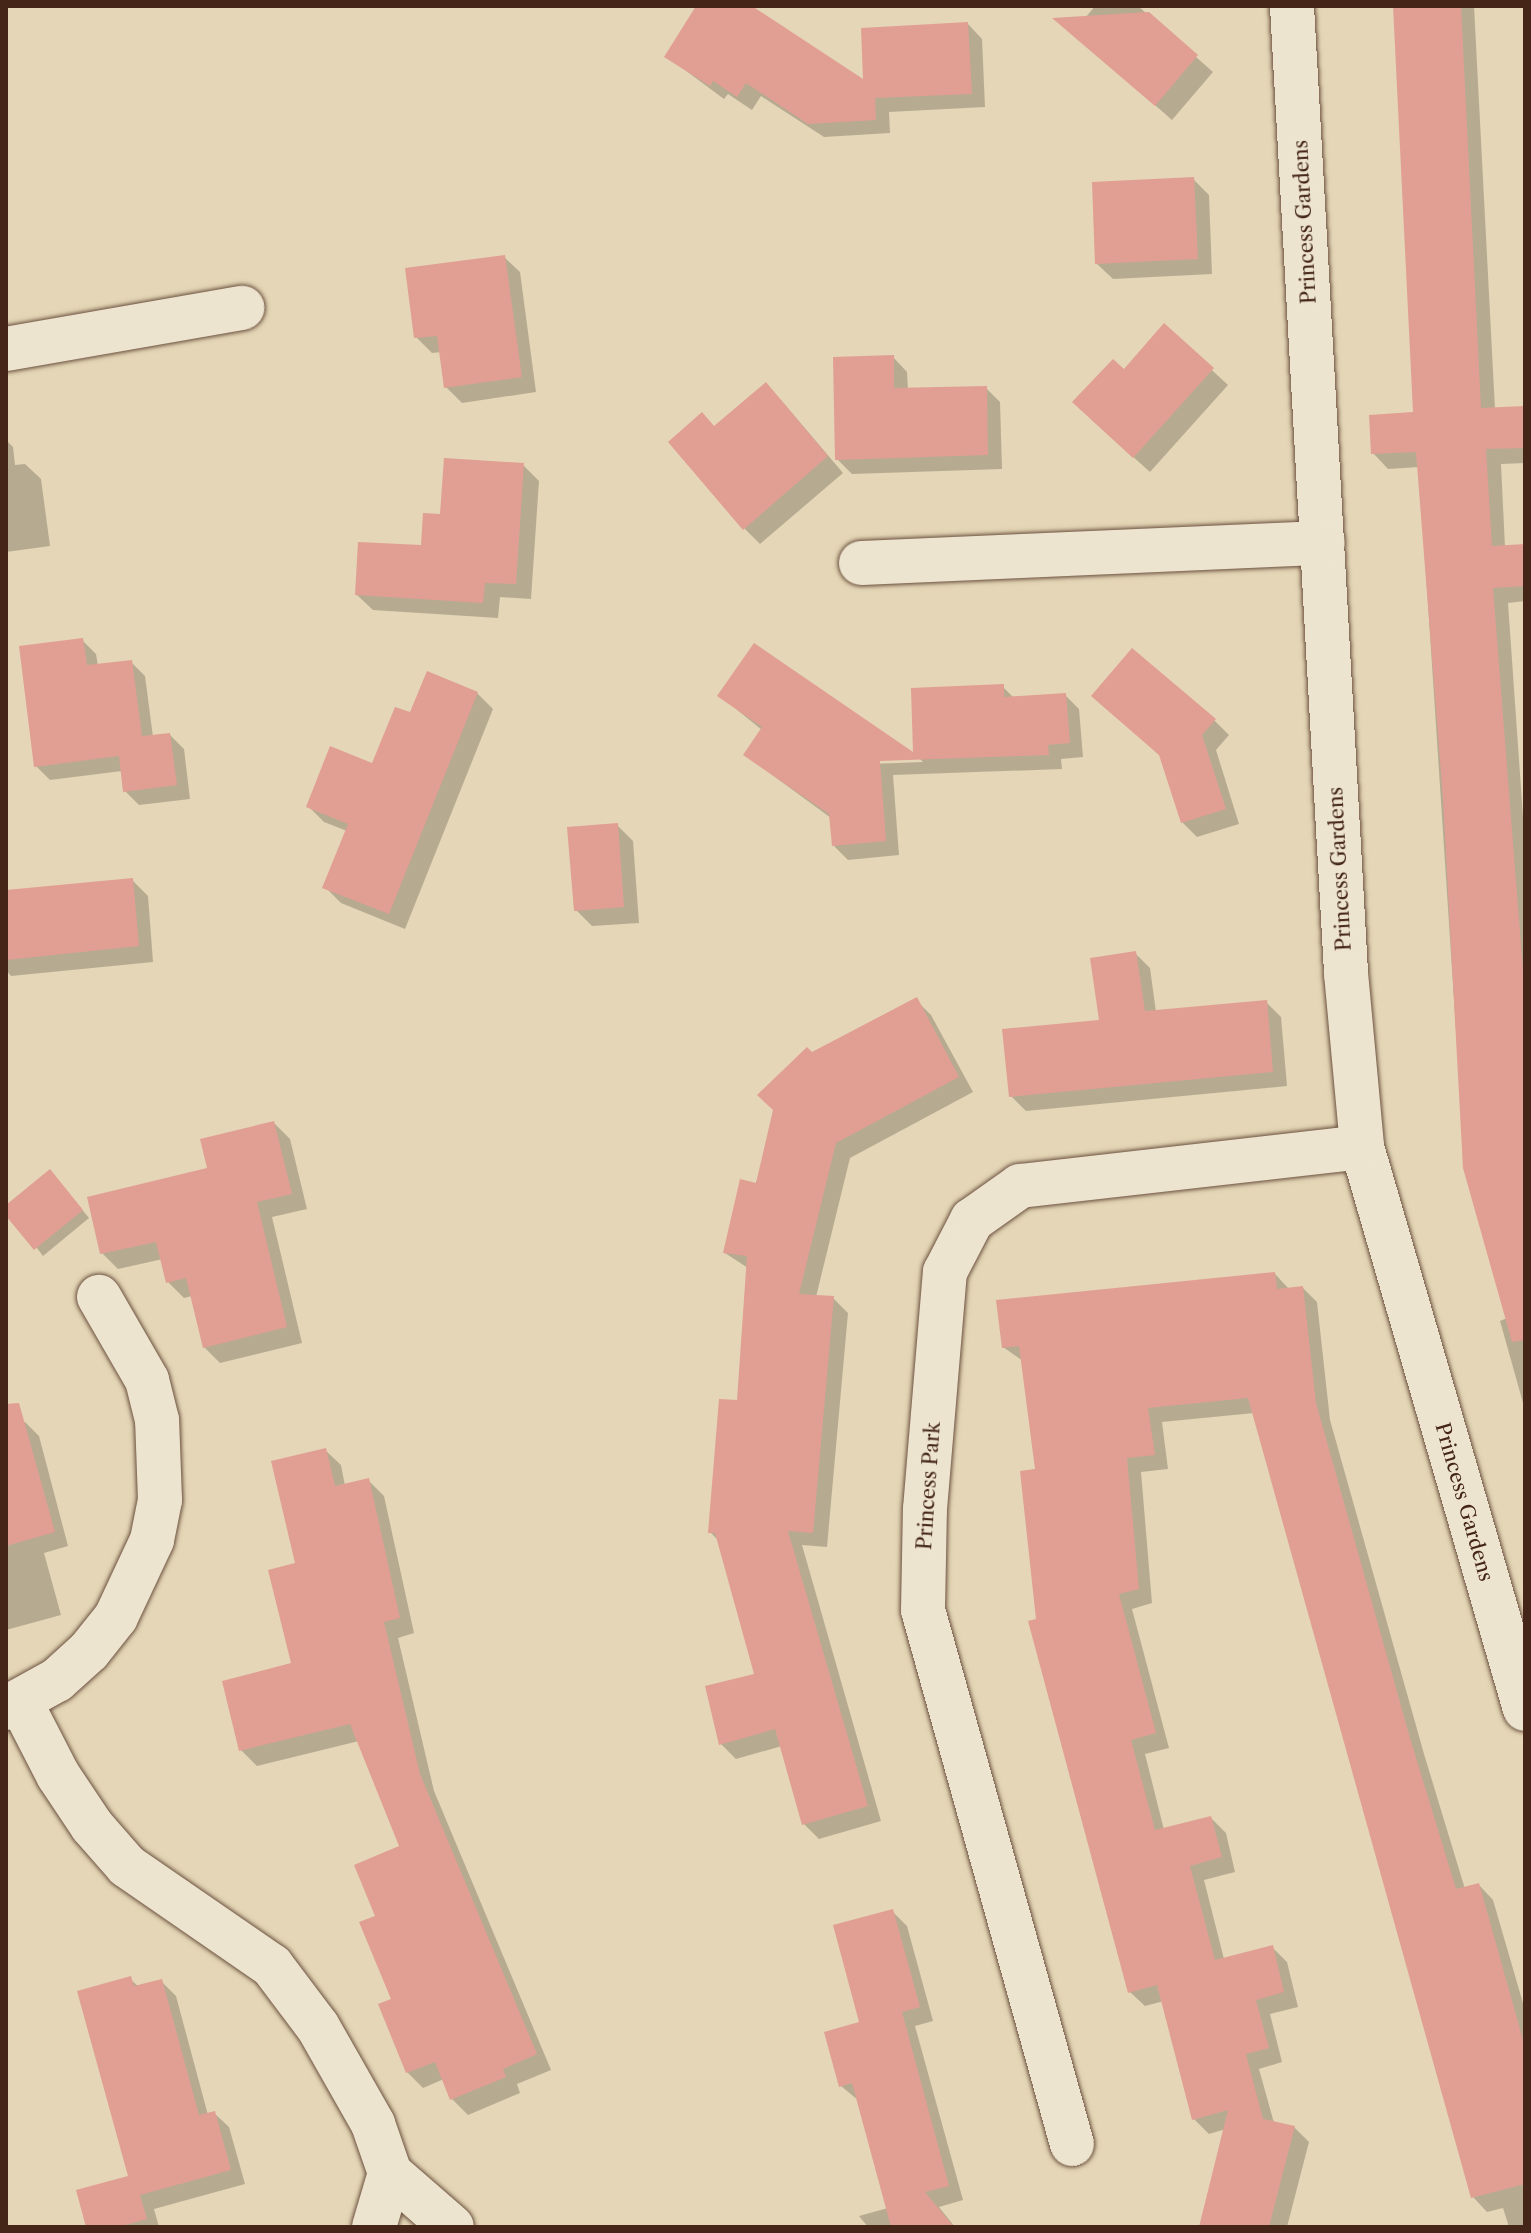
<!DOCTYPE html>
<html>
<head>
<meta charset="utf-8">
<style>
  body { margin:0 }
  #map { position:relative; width:1531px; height:2233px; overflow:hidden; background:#e4d6b6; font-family:"Libre Caslon Text",serif }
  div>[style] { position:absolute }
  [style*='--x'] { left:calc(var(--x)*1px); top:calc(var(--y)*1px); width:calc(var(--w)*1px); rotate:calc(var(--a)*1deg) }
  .shadow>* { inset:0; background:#0003 }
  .building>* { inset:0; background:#e19e93 }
  .roads { filter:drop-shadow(0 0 2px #6c513f) drop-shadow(0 0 2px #6c513f) }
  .minor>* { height:44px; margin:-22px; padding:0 22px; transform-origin:22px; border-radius:22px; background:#ede4d0 }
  span { translate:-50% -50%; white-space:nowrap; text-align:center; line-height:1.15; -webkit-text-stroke:8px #ede4d0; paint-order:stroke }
  .street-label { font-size:20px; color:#442517 }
  .frame { position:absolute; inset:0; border:8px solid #442517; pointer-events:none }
</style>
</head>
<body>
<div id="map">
  <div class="shadow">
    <div style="clip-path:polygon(698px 6px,748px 6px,866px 83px,968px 24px,982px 39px,985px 107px,889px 112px,890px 133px,824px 137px,761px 96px,752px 110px,728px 94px,724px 99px,666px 56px)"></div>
    <div style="clip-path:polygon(1095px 6px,1138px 6px,1213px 72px,1172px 120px,1073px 33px)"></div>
    <div style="clip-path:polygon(1394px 6px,1474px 6px,1495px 409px,1525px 408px,1525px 463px,1501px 464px,1505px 547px,1525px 546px,1525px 601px,1508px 603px,1525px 845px,1525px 1410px,1500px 1321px,1507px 1318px,1465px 1167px,1419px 467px,1388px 469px,1373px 453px,1415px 414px)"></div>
    <div style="clip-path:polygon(1193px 179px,1209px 195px,1212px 274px,1113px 279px,1097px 264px)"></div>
    <div style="clip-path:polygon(504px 257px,520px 272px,536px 392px,462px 403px,446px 387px,441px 352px,432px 353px,416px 337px)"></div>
    <div style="clip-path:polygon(1164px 326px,1228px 385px,1150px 472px,1090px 418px)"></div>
    <div style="clip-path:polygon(893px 357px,907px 372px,908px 390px,986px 388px,1000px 402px,1002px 469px,852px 474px,837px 459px)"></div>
    <div style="clip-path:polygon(781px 400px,843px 473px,760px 544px,744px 528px,715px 428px)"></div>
    <div style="clip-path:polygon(6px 440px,13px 447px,15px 465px,25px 464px,41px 479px,50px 546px,6px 552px)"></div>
    <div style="clip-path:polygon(523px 465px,539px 481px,531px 599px,500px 597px,498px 618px,373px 610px,357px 595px,423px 547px,442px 516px)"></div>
    <div style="clip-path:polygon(82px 640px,96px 654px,98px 666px,131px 662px,145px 676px,153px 737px,170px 735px,184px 749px,190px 799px,139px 805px,125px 791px,122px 771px,50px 780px,36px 766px)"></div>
    <div style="clip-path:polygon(evenodd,1003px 687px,1014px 698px,1065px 695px,1079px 709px,1083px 757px,1061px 759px,1062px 769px,893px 775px,899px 855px,848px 860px,834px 846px,831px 818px,745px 755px,762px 730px,720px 696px,916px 755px,1003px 687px,919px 758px,923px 762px,870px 764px,870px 760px,919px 758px)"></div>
    <div style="clip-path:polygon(477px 693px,493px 709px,405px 929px,341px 903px,325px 887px,347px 831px,324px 822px,308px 806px,374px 765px,411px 715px)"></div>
    <div style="clip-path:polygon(1093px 696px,1214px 720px,1229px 735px,1216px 750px,1239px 824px,1197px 837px,1182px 822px,1162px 757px)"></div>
    <div style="clip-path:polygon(617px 825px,633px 841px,639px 923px,592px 926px,576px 910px)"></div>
    <div style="clip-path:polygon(132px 880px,148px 896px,153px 962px,11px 976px,6px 970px,6px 892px)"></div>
    <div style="clip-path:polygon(1135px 953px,1150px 968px,1156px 1012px,1266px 1002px,1281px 1017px,1287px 1086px,1026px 1111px,1011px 1096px,1102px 1022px)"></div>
    <div style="clip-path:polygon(916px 1000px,931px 1015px,973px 1092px,850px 1158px,816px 1297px,833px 1298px,848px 1313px,827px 1547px,802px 1545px,881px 1821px,819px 1839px,804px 1824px,782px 1746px,736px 1759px,721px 1744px,756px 1675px,720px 1542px,710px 1532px,739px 1402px,748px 1268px,725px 1253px,812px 1054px)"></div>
    <div style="clip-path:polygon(274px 1123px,290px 1139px,307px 1209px,272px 1217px,302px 1343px,220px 1363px,204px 1347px,192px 1296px,184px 1298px,168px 1282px,163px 1259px,118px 1269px,102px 1253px)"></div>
    <div style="clip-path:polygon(57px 1179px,89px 1218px,43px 1256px,6px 1207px)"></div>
    <div style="clip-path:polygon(1275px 1274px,1290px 1290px,1303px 1288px,1317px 1302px,1330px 1420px,1424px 1754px,1465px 1889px,1479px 1885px,1493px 1900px,1525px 2010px,1525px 2227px,1509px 2227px,1503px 2208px,1487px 2212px,1473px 2197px,1254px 1413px,1162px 1422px,1168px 1469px,1141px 1472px,1152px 1603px,1132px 1609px,1169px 1748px,1145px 1754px,1164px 1830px,1211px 1818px,1226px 1833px,1235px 1872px,1204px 1880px,1224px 1959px,1272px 1947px,1287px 1962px,1298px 2007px,1270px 2014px,1282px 2062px,1259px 2069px,1274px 2123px,1294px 2127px,1309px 2142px,1287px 2227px,1201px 2227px,1226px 2129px,1209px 2134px,1194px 2119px,1164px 2001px,1145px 2006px,1130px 1992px,1038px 1620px,1037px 1471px,1023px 1361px,1003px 1347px)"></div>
    <div style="clip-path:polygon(6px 1420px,8px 1426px,25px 1422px,39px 1436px,68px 1546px,44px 1553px,61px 1615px,6px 1630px)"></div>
    <div style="clip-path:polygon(325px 1450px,341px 1465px,345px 1486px,368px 1480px,384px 1496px,414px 1633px,398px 1638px,434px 1791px,551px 2070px,517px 2084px,520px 2093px,468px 2115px,452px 2099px,444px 2079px,423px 2088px,407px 2072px,378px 1917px,401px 1847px,359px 1741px,257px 1766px,241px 1750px,293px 1665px,297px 1565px)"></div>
    <div style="clip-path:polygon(892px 1911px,907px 1926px,933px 2021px,915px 2026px,963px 2200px,939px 2207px,955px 2227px,868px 2227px,859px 2216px,888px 2208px,858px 2100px,841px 2086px)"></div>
    <div style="clip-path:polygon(130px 1979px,139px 1987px,161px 1981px,176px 1996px,208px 2115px,214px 2113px,229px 2127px,245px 2184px,154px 2209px,159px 2227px,88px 2227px,130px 2177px)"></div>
  </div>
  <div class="building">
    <div style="clip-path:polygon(696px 6px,752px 6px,863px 79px,861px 28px,968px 22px,972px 94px,875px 98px,876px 120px,808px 124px,746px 83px,737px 97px,713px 81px,710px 86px,664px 57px)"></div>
    <div style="clip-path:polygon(1393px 6px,1461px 6px,1481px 408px,1525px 406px,1525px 448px,1486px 449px,1492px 546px,1525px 544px,1525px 586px,1493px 588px,1525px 996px,1525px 1340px,1512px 1342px,1463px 1168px,1443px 799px,1416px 452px,1371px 454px,1369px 415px,1413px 412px)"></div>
    <div style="clip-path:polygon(1149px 12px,1198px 55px,1155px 106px,1052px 18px)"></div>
    <div style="clip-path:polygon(1194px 177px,1198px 259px,1095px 264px,1092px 182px)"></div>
    <div style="clip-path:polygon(505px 255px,522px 377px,444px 388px,437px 336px,414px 338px,405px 268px)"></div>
    <div style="clip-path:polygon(1164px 323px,1214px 368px,1133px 458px,1072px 402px,1113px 359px,1124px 369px)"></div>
    <div style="clip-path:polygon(894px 355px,894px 388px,987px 386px,988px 455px,835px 460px,833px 357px)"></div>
    <div style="clip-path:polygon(766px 382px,828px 456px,743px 530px,668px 442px,702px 412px,714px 426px)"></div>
    <div style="clip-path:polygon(444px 458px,524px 463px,516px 584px,485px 583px,483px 603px,355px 595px,358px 542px,421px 545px,423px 513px,440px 514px)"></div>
    <div style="clip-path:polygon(83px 638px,87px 665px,132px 660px,142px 736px,170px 733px,177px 785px,123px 792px,119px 756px,34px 767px,19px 646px)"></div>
    <div style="clip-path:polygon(754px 643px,913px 752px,911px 688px,1004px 684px,1004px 697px,1066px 693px,1070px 743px,1048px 745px,1049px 755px,880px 761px,886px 841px,832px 846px,829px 814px,743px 755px,762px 727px,717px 696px)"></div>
    <div style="clip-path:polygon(1132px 648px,1216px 719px,1202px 735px,1226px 809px,1181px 823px,1159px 755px,1091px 696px)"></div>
    <div style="clip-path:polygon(427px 671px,478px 692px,389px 914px,322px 888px,348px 824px,306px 807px,330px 746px,372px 763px,395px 707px,410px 712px)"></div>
    <div style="clip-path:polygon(618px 823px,624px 907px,574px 911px,567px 827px)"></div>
    <div style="clip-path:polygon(133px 878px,139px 946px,6px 960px,6px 890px)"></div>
    <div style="clip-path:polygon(1136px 951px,1145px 1011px,1267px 1000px,1273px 1072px,1009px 1097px,1002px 1029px,1099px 1020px,1090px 958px)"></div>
    <div style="clip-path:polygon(917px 997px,959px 1077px,836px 1143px,799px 1294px,834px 1296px,813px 1533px,788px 1531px,868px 1806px,802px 1825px,775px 1729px,719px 1745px,705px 1686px,754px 1674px,715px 1533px,708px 1533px,719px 1399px,737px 1400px,747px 1256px,723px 1253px,740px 1179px,756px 1183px,773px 1110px,757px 1095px,807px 1047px,812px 1052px)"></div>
    <div style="clip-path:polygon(274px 1121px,292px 1194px,257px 1202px,287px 1327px,203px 1348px,186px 1278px,166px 1283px,156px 1242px,100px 1254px,87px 1197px,207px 1168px,200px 1139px)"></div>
    <div style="clip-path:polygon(50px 1169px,83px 1210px,34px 1250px,6px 1216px,6px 1205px)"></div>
    <div style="clip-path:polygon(1275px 1272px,1277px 1289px,1303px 1286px,1316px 1403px,1410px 1738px,1456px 1889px,1479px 1883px,1525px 2047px,1525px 2184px,1471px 2198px,1248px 1398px,1148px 1408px,1155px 1455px,1127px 1458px,1139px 1589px,1119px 1594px,1156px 1733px,1131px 1740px,1155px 1830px,1211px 1816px,1222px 1857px,1190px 1866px,1215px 1960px,1273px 1945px,1284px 1992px,1256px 2000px,1269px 2048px,1246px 2054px,1263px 2119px,1295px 2126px,1269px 2227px,1199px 2227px,1228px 2110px,1192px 2120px,1157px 1985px,1128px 1993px,1028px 1621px,1036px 1619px,1020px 1471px,1035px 1469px,1019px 1346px,1002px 1348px,996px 1300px)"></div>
    <div style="clip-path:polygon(19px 1403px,55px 1532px,6px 1546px,6px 1404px)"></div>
    <div style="clip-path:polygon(326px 1448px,335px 1486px,369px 1478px,400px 1618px,384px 1622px,420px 1774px,537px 2054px,503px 2069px,506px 2077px,450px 2100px,435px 2062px,406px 2073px,378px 2004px,391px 1999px,359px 1922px,375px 1916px,354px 1865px,399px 1846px,350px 1724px,239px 1751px,222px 1681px,291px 1663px,268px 1570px,295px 1563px,271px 1461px)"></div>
    <div style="clip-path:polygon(893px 1909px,920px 2007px,902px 2012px,949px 2186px,925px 2192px,954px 2227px,891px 2227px,852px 2083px,839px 2087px,824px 2032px,859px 2022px,833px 1925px)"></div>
    <div style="clip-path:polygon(131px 1976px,134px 1986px,162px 1979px,199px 2115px,215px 2111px,231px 2170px,140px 2195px,147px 2219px,118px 2227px,86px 2227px,76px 2190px,128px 2176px,77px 1991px)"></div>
  </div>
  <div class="roads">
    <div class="minor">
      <div style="--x:1292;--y:6;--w:969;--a:86.8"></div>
      <div style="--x:1346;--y:973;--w:175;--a:84.7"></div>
      <div style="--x:1362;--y:1147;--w:585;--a:73.83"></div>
      <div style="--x:6;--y:349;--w:240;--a:-9.9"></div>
      <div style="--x:861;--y:563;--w:462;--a:-2.5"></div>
      <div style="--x:21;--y:1703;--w:81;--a:62.8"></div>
      <div style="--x:58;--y:1775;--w:61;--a:56.3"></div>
      <div style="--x:92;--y:1826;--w:53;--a:48.8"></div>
      <div style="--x:127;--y:1866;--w:176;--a:34.6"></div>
      <div style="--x:272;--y:1966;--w:76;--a:53"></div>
      <div style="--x:318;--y:2027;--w:112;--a:60.4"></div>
      <div style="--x:373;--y:2124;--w:52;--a:70.9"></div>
      <div style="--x:390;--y:2173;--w:56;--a:106.5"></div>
      <div style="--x:6;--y:1708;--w:58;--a:-28.8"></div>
      <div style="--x:57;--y:1680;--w:43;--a:-42.2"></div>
      <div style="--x:89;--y:1651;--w:43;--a:-51.5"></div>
      <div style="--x:116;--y:1617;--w:85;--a:-64.9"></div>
      <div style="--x:152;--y:1540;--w:41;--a:-78.7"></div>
      <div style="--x:160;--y:1500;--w:80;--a:-92.1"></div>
      <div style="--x:157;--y:1420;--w:41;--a:-104"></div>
      <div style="--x:147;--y:1380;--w:96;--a:-120"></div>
      <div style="--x:1072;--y:2144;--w:554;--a:-105.59"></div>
      <div style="--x:923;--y:1610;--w:101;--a:-88.9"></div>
      <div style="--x:925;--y:1509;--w:238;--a:-85.2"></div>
      <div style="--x:945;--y:1272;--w:59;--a:-62.6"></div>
      <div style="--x:972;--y:1220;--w:59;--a:-35.3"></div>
      <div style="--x:1020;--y:1186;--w:344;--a:-6.5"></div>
      <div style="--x:390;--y:2173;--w:82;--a:41.1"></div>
    </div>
  </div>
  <div class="street-label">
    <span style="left:1305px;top:222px;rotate:-93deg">Princess Gardens</span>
    <span style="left:1340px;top:869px;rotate:-93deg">Princess Gardens</span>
    <span style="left:929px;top:1486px;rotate:-86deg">Princess Park</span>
    <span style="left:1464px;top:1502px;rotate:74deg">Princess Gardens</span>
  </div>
  <div class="frame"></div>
</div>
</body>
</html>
